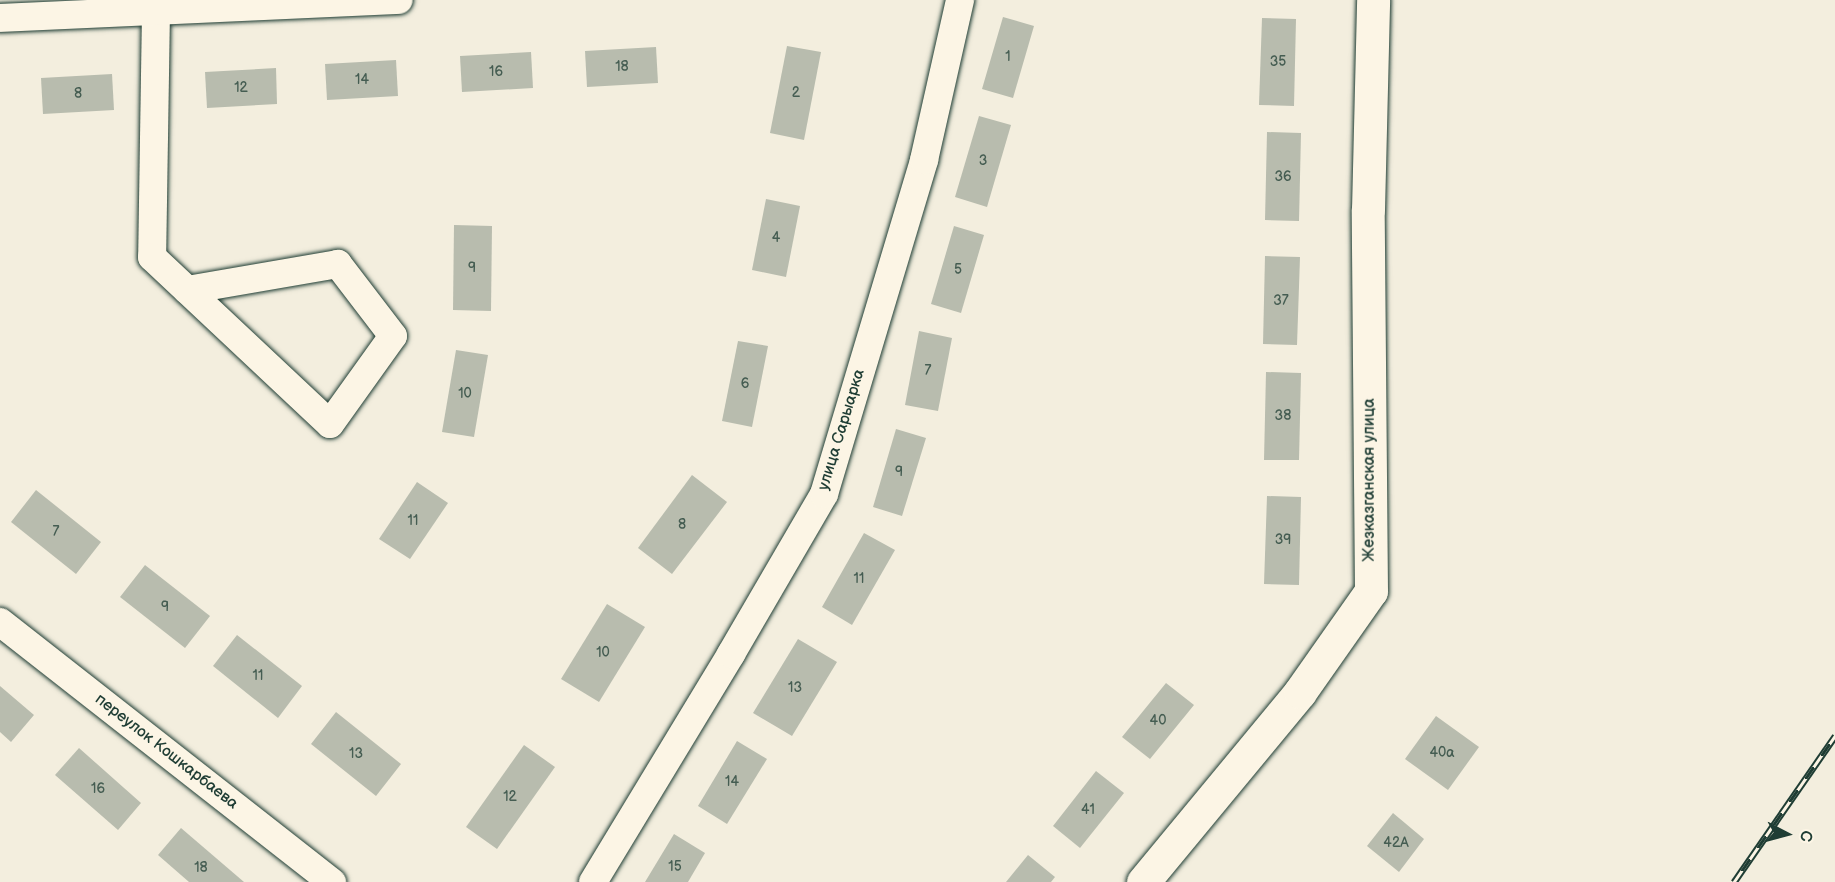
<!DOCTYPE html>
<html>
<head>
<meta charset="utf-8">
<style>
  body { margin:0 }
  #map { position:relative; width:1835px; height:882px; overflow:hidden; background:#f3eede; font-family:"Balsamiq Sans",sans-serif }
  div>[style] { position:absolute }
  [style*='--x'] { left:calc(var(--x)*1px); top:calc(var(--y)*1px); width:calc(var(--w)*1px); rotate:calc(var(--a)*1deg) }
  .building>* { inset:0; background:#b8bcae }
  .roads { filter:drop-shadow(0 0 2px #1f3d34) drop-shadow(0 0 2px #1f3d34) }
  .minor>* { height:28px; margin:-14px; padding:0 14px; transform-origin:14px; border-radius:14px; background:#fcf5e5 }
  .tertiary>* { height:33px; margin:-16.5px; padding:0 16.5px; transform-origin:16.5px; border-radius:16.5px; background:#fcf5e5 }
  .rail>* { height:7px; margin-top:-3.5px; transform-origin:0; background:repeating-linear-gradient(90deg,#fcf5e5 0 14px,#1f3d34 0 28px); box-sizing:border-box; border-block:2px solid #1f3d34 }
  span { translate:-50% -50%; white-space:nowrap; text-align:center; line-height:1.15; -webkit-text-stroke:4.5px #fcf5e5; paint-order:stroke }
  .number-label { font-size:14px; color:#455d52 }
  .number-label span { -webkit-text-stroke-width:0 }
  .street-label { font-size:16px; color:#1f3d34 }
  .north { position:absolute; left:1757px; top:804px; width:60px; height:60px; -webkit-text-stroke:4px #fcf5e5; paint-order:stroke; rotate:96deg; font-size:16px; font-weight:700; line-height:24px; text-align:center; color:#1f3d34 }
  .north::after { content:''; display:block; margin:auto; width:21px; height:27px; background:#1f3d34; clip-path:polygon(50% 0,100% 100%,50% 72%,0 100%) }
</style>
</head>
<body>
<div id="map">
  <div class="building">
    <div style="clip-path:polygon(1003px 17px,1034px 26px,1013px 98px,982px 89px)"></div>
    <div style="clip-path:polygon(1262px 18px,1296px 19px,1294px 106px,1259px 105px)"></div>
    <div style="clip-path:polygon(787px 46px,821px 52px,804px 140px,770px 133px)"></div>
    <div style="clip-path:polygon(656px 47px,658px 83px,587px 87px,585px 51px)"></div>
    <div style="clip-path:polygon(531px 52px,533px 88px,462px 92px,460px 56px)"></div>
    <div style="clip-path:polygon(396px 60px,398px 96px,327px 100px,325px 64px)"></div>
    <div style="clip-path:polygon(276px 68px,277px 104px,207px 108px,205px 72px)"></div>
    <div style="clip-path:polygon(112px 74px,114px 110px,43px 114px,41px 78px)"></div>
    <div style="clip-path:polygon(979px 116px,1011px 125px,987px 207px,955px 197px)"></div>
    <div style="clip-path:polygon(1267px 132px,1301px 133px,1299px 221px,1265px 220px)"></div>
    <div style="clip-path:polygon(766px 199px,800px 206px,786px 277px,752px 270px)"></div>
    <div style="clip-path:polygon(454px 225px,492px 226px,491px 311px,453px 310px)"></div>
    <div style="clip-path:polygon(954px 226px,984px 235px,961px 313px,931px 304px)"></div>
    <div style="clip-path:polygon(1265px 256px,1300px 257px,1297px 345px,1263px 344px)"></div>
    <div style="clip-path:polygon(919px 331px,952px 338px,938px 411px,905px 405px)"></div>
    <div style="clip-path:polygon(738px 341px,768px 346px,752px 427px,722px 421px)"></div>
    <div style="clip-path:polygon(456px 350px,488px 355px,474px 437px,442px 432px)"></div>
    <div style="clip-path:polygon(1266px 372px,1301px 373px,1299px 460px,1264px 460px)"></div>
    <div style="clip-path:polygon(896px 429px,926px 438px,902px 516px,873px 507px)"></div>
    <div style="clip-path:polygon(692px 475px,727px 502px,672px 574px,638px 548px)"></div>
    <div style="clip-path:polygon(417px 482px,448px 503px,410px 559px,379px 539px)"></div>
    <div style="clip-path:polygon(36px 490px,101px 542px,76px 574px,11px 522px)"></div>
    <div style="clip-path:polygon(1267px 496px,1301px 497px,1299px 585px,1264px 584px)"></div>
    <div style="clip-path:polygon(864px 533px,895px 550px,852px 625px,822px 607px)"></div>
    <div style="clip-path:polygon(145px 565px,210px 616px,185px 648px,120px 597px)"></div>
    <div style="clip-path:polygon(607px 604px,645px 627px,599px 702px,561px 679px)"></div>
    <div style="clip-path:polygon(237px 635px,302px 686px,278px 718px,213px 666px)"></div>
    <div style="clip-path:polygon(798px 639px,837px 662px,792px 736px,753px 713px)"></div>
    <div style="clip-path:polygon(1166px 683px,1194px 705px,1150px 759px,1122px 737px)"></div>
    <div style="clip-path:polygon(0 686px,34px 715px,11px 742px,0 732px)"></div>
    <div style="clip-path:polygon(336px 712px,401px 764px,376px 796px,311px 744px)"></div>
    <div style="clip-path:polygon(1436px 716px,1479px 747px,1448px 790px,1405px 759px)"></div>
    <div style="clip-path:polygon(737px 741px,767px 759px,727px 824px,698px 806px)"></div>
    <div style="clip-path:polygon(524px 745px,555px 767px,497px 849px,466px 827px)"></div>
    <div style="clip-path:polygon(79px 748px,141px 803px,118px 830px,55px 775px)"></div>
    <div style="clip-path:polygon(1096px 771px,1124px 793px,1080px 848px,1053px 826px)"></div>
    <div style="clip-path:polygon(1393px 813px,1424px 839px,1399px 872px,1367px 846px)"></div>
    <div style="clip-path:polygon(181px 828px,244px 882px,189px 882px,158px 855px)"></div>
    <div style="clip-path:polygon(674px 834px,705px 853px,688px 882px,645px 882px)"></div>
    <div style="clip-path:polygon(1028px 855px,1055px 877px,1051px 882px,1006px 882px)"></div>
  </div>
  <div class="roads">
    <div class="minor">
      <div style="--x:156;--y:11;--w:246;--a:90.9"></div>
      <div style="--x:152;--y:257;--w:244;--a:43.2"></div>
      <div style="--x:330;--y:424;--w:108;--a:-54.4"></div>
      <div style="--x:393;--y:336;--w:91;--a:-127.4"></div>
      <div style="--x:338;--y:264;--w:153;--a:170.2"></div>
      <div style="--x:0;--y:18;--w:399;--a:-2.6"></div>
      <div style="--x:0;--y:622;--w:422;--a:38.1"></div>
      <div style="--x:593;--y:882;--w:267;--a:-58.8"></div>
      <div style="--x:731;--y:654;--w:185;--a:-59.8"></div>
      <div style="--x:824;--y:494;--w:349;--a:-73.3"></div>
      <div style="--x:924;--y:160;--w:164;--a:-77.3"></div>
    </div>
    <div class="tertiary">
      <div style="--x:1143;--y:882;--w:246;--a:-50.4"></div>
      <div style="--x:1300;--y:692;--w:123;--a:-54.9"></div>
      <div style="--x:1371;--y:591;--w:381;--a:-90.5"></div>
      <div style="--x:1368;--y:210;--w:210;--a:-88.6"></div>
    </div>
  </div>
  <div class="rail">
    <div style="--x:1734;--y:882;--w:178;--a:-55.3"></div>
  </div>
  <div class="number-label">
    <span style="left:1008px;top:57px">1</span>
    <span style="left:1278px;top:62px">35</span>
    <span style="left:622px;top:67px">18</span>
    <span style="left:496px;top:72px">16</span>
    <span style="left:362px;top:80px">14</span>
    <span style="left:241px;top:88px">12</span>
    <span style="left:796px;top:93px">2</span>
    <span style="left:78px;top:94px">8</span>
    <span style="left:983px;top:161px">3</span>
    <span style="left:1283px;top:177px">36</span>
    <span style="left:776px;top:238px">4</span>
    <span style="left:472px;top:268px">9</span>
    <span style="left:958px;top:270px">5</span>
    <span style="left:1281px;top:301px">37</span>
    <span style="left:928px;top:371px">7</span>
    <span style="left:745px;top:384px">6</span>
    <span style="left:465px;top:394px">10</span>
    <span style="left:1283px;top:416px">38</span>
    <span style="left:899px;top:472px">9</span>
    <span style="left:413px;top:521px">11</span>
    <span style="left:682px;top:525px">8</span>
    <span style="left:56px;top:532px">7</span>
    <span style="left:1283px;top:540px">39</span>
    <span style="left:859px;top:579px">11</span>
    <span style="left:165px;top:607px">9</span>
    <span style="left:603px;top:653px">10</span>
    <span style="left:258px;top:676px">11</span>
    <span style="left:795px;top:688px">13</span>
    <span style="left:1158px;top:721px">40</span>
    <span style="left:1442px;top:753px">40а</span>
    <span style="left:356px;top:754px">13</span>
    <span style="left:732px;top:782px">14</span>
    <span style="left:98px;top:789px">16</span>
    <span style="left:510px;top:797px">12</span>
    <span style="left:1088px;top:810px">41</span>
    <span style="left:1396px;top:843px">42А</span>
    <span style="left:675px;top:867px">15</span>
    <span style="left:201px;top:868px">18</span>
  </div>
  <div class="street-label">
    <span style="left:842px;top:430px;rotate:-73deg">улица Сарыарка</span>
    <span style="left:1370px;top:480px;rotate:-90deg">Жезказганская улица</span>
    <span style="left:166px;top:752px;rotate:38deg">переулок Кошкарбаева</span>
  </div>
  <div class="north">С</div>
</div>
</body>
</html>
